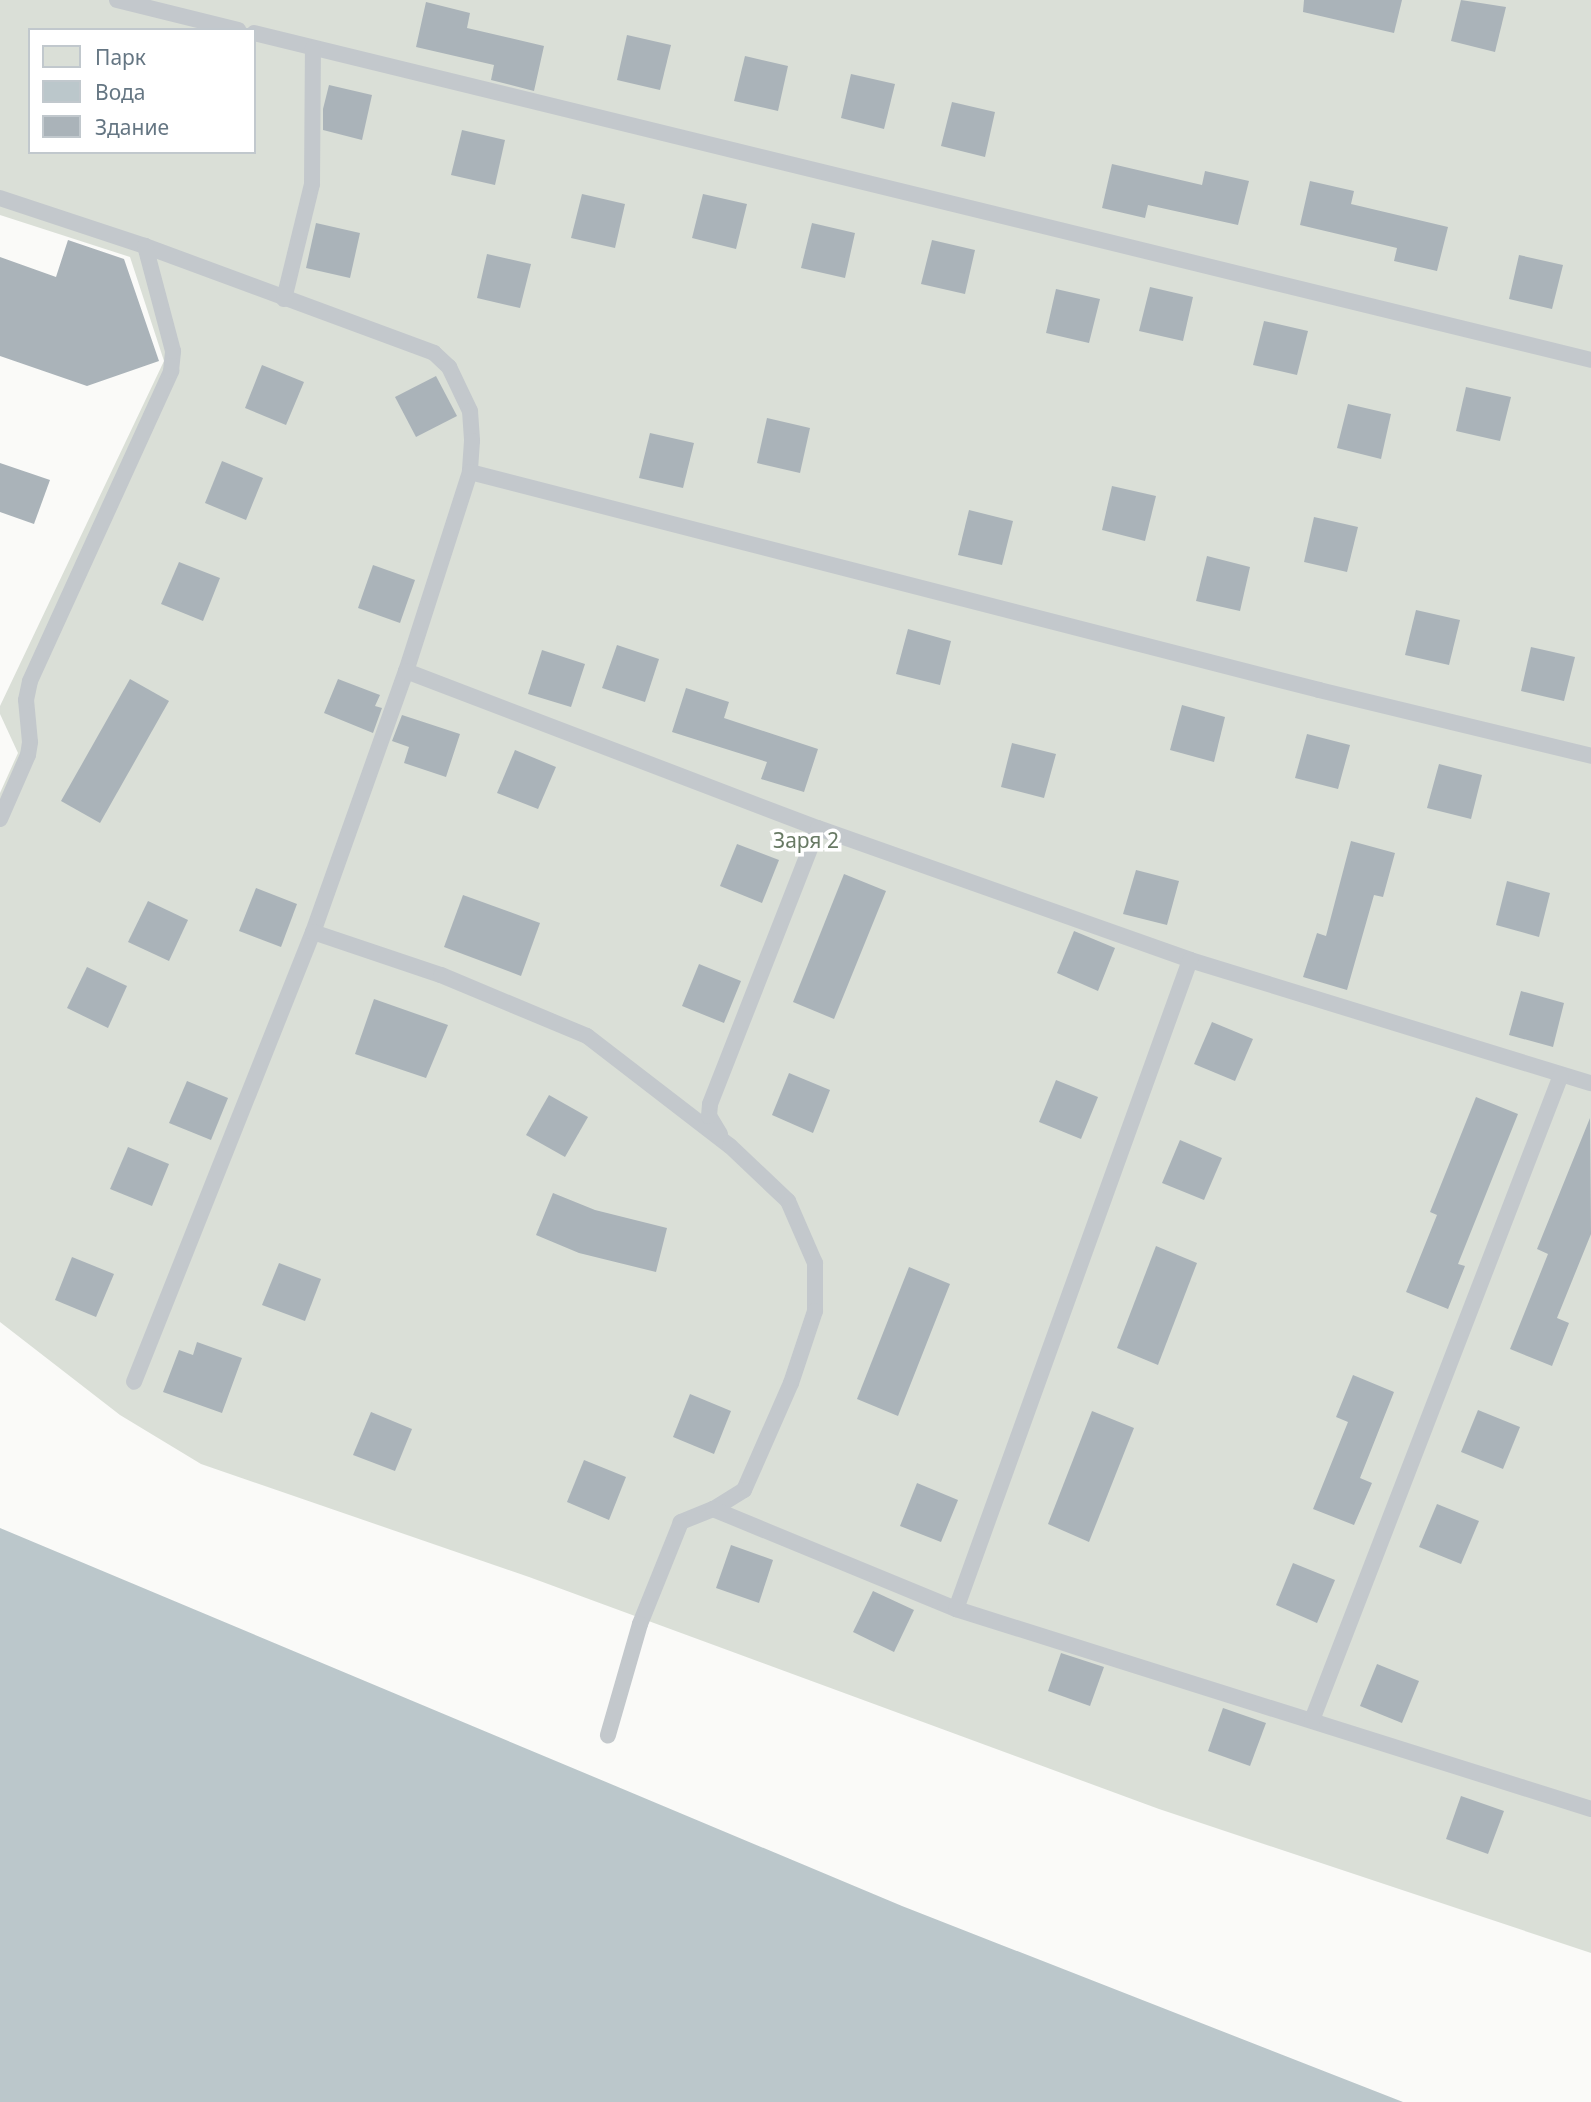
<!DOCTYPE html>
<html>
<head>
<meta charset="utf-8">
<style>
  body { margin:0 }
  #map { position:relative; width:1591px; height:2102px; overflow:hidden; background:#fafaf8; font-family:"Noto Sans",sans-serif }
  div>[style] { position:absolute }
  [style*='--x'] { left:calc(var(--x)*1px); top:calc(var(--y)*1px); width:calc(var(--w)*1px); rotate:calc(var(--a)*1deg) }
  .green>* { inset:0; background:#dadfd7 }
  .water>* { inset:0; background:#bbc7cb }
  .building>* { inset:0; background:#aab3b9 }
  .lane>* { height:16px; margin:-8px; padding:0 8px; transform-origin:8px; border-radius:8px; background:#c3c8cc }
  span { translate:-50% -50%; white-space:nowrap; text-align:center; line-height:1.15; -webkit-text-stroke:7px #fff; paint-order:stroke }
  .park-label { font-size:21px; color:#687a64 }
  .legend { position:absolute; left:28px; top:28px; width:228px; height:126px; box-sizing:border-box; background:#fff; border:2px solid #c1c8cd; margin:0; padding:9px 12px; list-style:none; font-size:21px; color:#657683 }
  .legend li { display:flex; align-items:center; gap:14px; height:35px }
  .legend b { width:35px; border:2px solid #c1c8cd }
</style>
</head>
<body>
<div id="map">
  <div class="green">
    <div style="clip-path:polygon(evenodd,0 0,1591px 0,1591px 1953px,1159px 1809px,529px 1577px,201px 1464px,120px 1415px,0 1322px,0 793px,18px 753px,0 714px,0 706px,164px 361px,130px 257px,0 215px,0 0,30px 30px,254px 30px,254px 152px,30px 152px,30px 30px)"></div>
  </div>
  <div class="water">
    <div style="clip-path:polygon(0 1528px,902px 1906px,1403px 2102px,0 2102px)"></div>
  </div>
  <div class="building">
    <div style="clip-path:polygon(1304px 0,1402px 0,1394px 33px,1303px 12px)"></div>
    <div style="clip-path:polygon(1461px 0,1506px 7px,1495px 52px,1451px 41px)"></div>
    <div style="clip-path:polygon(426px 2px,470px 13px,467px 28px,544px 46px,534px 91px,491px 80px,494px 65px,416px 47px)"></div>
    <div style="clip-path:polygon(627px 35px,671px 45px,660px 90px,617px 80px)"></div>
    <div style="clip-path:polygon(745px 56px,788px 66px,778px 111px,734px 101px)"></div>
    <div style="clip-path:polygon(851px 74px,895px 84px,884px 129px,841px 118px)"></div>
    <div style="clip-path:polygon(329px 85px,372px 95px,362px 140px,323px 130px,323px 109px)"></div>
    <div style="clip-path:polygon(952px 102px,995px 112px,985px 157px,941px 146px)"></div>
    <div style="clip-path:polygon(462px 130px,505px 140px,495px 185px,451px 175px)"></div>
    <div style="clip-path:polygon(1112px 164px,1202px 185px,1205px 171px,1249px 181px,1238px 225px,1148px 205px,1145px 218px,1102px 208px)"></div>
    <div style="clip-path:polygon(1310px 181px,1354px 191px,1351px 204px,1448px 227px,1437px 271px,1394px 261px,1397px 248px,1300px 225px)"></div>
    <div style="clip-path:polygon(582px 194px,625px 204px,615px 248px,571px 238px)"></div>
    <div style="clip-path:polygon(703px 194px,747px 204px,736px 249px,692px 238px)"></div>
    <div style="clip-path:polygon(316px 223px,360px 233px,350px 278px,306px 268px)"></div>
    <div style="clip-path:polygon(812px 223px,855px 233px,845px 278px,801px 268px)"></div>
    <div style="clip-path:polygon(68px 240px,124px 259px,159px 361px,87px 386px,0 356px,0 257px,56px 277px)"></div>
    <div style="clip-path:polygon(932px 240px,975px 250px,965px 294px,921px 284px)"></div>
    <div style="clip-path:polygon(487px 254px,531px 264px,520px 308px,477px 298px)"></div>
    <div style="clip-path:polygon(1519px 255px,1563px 265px,1552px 309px,1509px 299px)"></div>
    <div style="clip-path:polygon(1150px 287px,1193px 297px,1183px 341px,1139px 331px)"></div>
    <div style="clip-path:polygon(1056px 289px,1100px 299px,1089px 343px,1046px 333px)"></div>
    <div style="clip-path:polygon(1264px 321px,1308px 331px,1297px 375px,1253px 365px)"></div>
    <div style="clip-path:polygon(262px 365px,304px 382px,286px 425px,245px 408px)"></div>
    <div style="clip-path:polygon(436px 376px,457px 416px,416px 437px,395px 397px)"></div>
    <div style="clip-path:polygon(1466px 387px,1511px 397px,1500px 441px,1456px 431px)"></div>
    <div style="clip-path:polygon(1348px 404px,1391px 414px,1381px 459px,1337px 448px)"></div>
    <div style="clip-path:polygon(767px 418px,810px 428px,800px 473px,757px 463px)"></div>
    <div style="clip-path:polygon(650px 433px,694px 443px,683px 488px,639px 478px)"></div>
    <div style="clip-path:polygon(222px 461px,263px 478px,246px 520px,205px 503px)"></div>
    <div style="clip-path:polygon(0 463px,50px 480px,34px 524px,0 512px)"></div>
    <div style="clip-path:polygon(1112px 486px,1156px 496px,1145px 541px,1102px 530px)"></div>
    <div style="clip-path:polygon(969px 510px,1013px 521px,1002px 565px,958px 555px)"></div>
    <div style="clip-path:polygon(1314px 517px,1358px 527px,1347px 572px,1304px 562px)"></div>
    <div style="clip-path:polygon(1207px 556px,1250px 567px,1240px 611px,1196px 601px)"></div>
    <div style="clip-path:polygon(179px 562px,220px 578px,203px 621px,161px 604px)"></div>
    <div style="clip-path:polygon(373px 565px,415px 580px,400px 623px,358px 608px)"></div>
    <div style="clip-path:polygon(1416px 610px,1460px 620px,1449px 665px,1405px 655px)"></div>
    <div style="clip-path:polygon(908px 629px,951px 641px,940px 685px,896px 674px)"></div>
    <div style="clip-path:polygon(617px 645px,659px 659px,645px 702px,602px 688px)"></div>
    <div style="clip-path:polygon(1531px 647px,1575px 657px,1564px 701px,1521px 691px)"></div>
    <div style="clip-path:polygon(542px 650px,585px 664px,571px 707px,528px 694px)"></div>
    <div style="clip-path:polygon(130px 679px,169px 701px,100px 823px,61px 801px)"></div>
    <div style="clip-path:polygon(338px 679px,380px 695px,375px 706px,382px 708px,373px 733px,324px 713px)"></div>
    <div style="clip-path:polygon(686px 688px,729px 702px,724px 718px,818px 749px,804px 792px,761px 779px,767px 762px,672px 732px)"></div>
    <div style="clip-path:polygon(1182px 705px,1225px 717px,1214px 762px,1170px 750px)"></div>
    <div style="clip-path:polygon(402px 715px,460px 734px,446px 777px,404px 763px,409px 747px,392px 741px)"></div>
    <div style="clip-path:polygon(1307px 734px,1350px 745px,1338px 789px,1295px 778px)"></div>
    <div style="clip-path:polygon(1012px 743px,1056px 754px,1044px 798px,1001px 787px)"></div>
    <div style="clip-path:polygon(515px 750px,556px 767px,538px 809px,497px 793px)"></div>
    <div style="clip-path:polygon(1439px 764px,1482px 775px,1471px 819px,1427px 808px)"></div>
    <div style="clip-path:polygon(1351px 841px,1395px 853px,1383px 897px,1374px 895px,1347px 990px,1303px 977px,1317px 933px,1326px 936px)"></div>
    <div style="clip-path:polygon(737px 844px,779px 860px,762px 903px,720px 886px)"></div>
    <div style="clip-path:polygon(1136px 870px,1179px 881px,1167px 925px,1123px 914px)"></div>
    <div style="clip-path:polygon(844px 874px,886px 891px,834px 1019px,793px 1002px)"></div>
    <div style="clip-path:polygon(1507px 881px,1550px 893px,1539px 937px,1496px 925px)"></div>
    <div style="clip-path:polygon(256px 888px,297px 904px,281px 947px,239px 931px)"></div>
    <div style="clip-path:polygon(463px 895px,540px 923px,521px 976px,444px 947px)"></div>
    <div style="clip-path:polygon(148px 901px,188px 920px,169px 961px,128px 942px)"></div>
    <div style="clip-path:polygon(1074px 931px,1115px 948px,1098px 991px,1057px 973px)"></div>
    <div style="clip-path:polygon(699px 964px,741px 981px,724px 1023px,682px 1006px)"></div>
    <div style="clip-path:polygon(87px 967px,127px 986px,108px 1028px,67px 1008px)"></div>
    <div style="clip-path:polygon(1521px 991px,1564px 1003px,1553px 1047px,1509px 1035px)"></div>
    <div style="clip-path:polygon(374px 999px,448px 1025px,426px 1078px,355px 1054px)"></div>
    <div style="clip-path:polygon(1212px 1022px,1253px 1039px,1235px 1081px,1194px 1064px)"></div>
    <div style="clip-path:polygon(789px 1073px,830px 1090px,813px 1133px,772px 1115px)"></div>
    <div style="clip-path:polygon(1056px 1080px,1098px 1097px,1081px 1139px,1039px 1122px)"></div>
    <div style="clip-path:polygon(187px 1081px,228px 1098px,211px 1140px,169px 1123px)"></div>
    <div style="clip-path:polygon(549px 1095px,588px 1117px,565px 1157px,526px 1135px)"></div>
    <div style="clip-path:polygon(1476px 1097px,1518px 1114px,1458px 1264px,1465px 1266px,1448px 1309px,1406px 1292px,1437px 1215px,1430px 1212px)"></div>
    <div style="clip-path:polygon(1590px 1118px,1591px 1234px,1557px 1318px,1569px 1323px,1552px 1366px,1510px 1349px,1548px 1254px,1537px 1249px)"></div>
    <div style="clip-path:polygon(1180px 1140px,1222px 1158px,1204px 1200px,1162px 1183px)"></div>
    <div style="clip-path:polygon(128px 1147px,169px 1164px,152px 1206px,110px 1189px)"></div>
    <div style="clip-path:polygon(553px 1193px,595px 1210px,667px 1228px,656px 1272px,579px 1253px,536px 1235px)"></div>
    <div style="clip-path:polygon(1156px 1246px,1197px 1263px,1158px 1365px,1117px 1348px)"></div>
    <div style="clip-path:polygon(72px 1257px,114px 1274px,96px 1317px,55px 1300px)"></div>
    <div style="clip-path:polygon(279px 1263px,321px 1279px,305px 1321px,262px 1305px)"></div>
    <div style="clip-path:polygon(909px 1267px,950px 1284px,898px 1416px,857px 1399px)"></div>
    <div style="clip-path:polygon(197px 1342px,242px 1358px,222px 1413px,163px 1392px,179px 1350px,193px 1355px)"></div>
    <div style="clip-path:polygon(1353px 1375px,1394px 1392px,1360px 1478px,1372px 1483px,1354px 1525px,1313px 1509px,1348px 1422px,1336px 1417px)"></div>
    <div style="clip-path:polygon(690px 1394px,731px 1411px,714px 1454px,673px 1437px)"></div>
    <div style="clip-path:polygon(1478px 1410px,1520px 1427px,1503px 1469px,1461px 1452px)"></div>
    <div style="clip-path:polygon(1092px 1411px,1134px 1428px,1089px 1542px,1048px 1524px)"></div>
    <div style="clip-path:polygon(371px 1412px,412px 1429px,395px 1471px,353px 1455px)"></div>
    <div style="clip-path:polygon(584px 1460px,626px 1477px,609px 1520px,567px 1502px)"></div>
    <div style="clip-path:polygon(917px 1483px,958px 1500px,941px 1542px,900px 1526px)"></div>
    <div style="clip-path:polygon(1437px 1504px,1479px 1521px,1461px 1564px,1419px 1547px)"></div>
    <div style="clip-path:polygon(731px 1545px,773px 1560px,759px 1603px,716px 1588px)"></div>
    <div style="clip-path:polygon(1293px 1563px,1335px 1580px,1317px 1623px,1276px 1605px)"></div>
    <div style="clip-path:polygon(873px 1591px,914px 1610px,894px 1652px,853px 1632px)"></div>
    <div style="clip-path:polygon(1061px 1653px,1104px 1667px,1090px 1706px,1048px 1691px)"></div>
    <div style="clip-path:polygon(1377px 1664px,1419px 1681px,1402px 1723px,1360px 1706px)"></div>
    <div style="clip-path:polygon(1223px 1708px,1266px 1723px,1250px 1766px,1208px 1751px)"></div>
    <div style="clip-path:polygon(1461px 1796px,1504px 1811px,1488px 1854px,1446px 1839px)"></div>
  </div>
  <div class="lane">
    <div style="--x:117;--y:0;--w:125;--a:13.9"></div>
    <div style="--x:254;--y:33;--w:1376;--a:13.74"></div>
    <div style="--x:0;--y:198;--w:153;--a:18.3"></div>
    <div style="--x:145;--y:246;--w:308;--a:20.3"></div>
    <div style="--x:434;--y:353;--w:21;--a:43"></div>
    <div style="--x:449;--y:367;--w:49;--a:64.5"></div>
    <div style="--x:470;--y:411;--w:30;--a:86"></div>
    <div style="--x:472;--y:441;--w:31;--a:94"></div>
    <div style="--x:470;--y:472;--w:209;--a:107.8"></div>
    <div style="--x:406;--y:671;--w:277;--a:109.6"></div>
    <div style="--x:313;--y:932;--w:484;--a:111.7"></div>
    <div style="--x:284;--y:299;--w:118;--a:-76.3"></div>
    <div style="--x:312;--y:184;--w:136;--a:-89.6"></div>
    <div style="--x:470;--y:472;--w:877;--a:14.4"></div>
    <div style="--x:1319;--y:690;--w:280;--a:13.6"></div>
    <div style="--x:406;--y:671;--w:441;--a:20.9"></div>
    <div style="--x:818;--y:828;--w:395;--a:19.5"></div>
    <div style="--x:1190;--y:960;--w:419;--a:17.1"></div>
    <div style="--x:0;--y:819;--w:70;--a:-66.4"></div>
    <div style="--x:28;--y:755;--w:13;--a:-81"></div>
    <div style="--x:30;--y:742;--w:42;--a:-95.4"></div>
    <div style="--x:26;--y:700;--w:19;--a:-78"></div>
    <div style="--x:30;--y:681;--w:341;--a:-65.5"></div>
    <div style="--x:171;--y:371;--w:20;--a:-84"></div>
    <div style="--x:173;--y:351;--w:109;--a:-104.9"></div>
    <div style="--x:313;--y:932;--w:135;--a:18.6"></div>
    <div style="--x:441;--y:975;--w:158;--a:22.7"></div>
    <div style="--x:587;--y:1036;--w:180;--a:37.6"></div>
    <div style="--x:730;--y:1146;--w:80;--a:43.5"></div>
    <div style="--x:788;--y:1201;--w:68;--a:66.5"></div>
    <div style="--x:815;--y:1263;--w:48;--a:90"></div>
    <div style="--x:815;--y:1311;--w:76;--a:108.4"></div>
    <div style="--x:791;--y:1383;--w:117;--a:113.7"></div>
    <div style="--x:744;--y:1490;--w:36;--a:148"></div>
    <div style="--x:713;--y:1509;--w:35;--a:158"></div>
    <div style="--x:681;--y:1522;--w:110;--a:111.9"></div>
    <div style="--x:640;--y:1624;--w:116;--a:106.1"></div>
    <div style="--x:720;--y:1134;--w:21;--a:-121"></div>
    <div style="--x:709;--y:1116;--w:12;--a:-85"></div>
    <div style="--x:710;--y:1104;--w:296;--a:-68.6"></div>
    <div style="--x:713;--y:1509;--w:263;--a:22.4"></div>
    <div style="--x:956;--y:1609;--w:666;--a:17.48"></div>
    <div style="--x:956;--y:1609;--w:690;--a:-70.17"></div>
    <div style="--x:1312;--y:1720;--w:691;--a:-68.89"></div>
  </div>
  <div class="park-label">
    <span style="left:806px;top:840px">Заря 2</span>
  </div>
  <ul class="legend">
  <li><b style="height:19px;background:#dadfd7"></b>Парк</li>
  <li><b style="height:19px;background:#bbc7cb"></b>Вода</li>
  <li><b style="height:19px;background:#aab3b9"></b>Здание</li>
  </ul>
</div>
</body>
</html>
